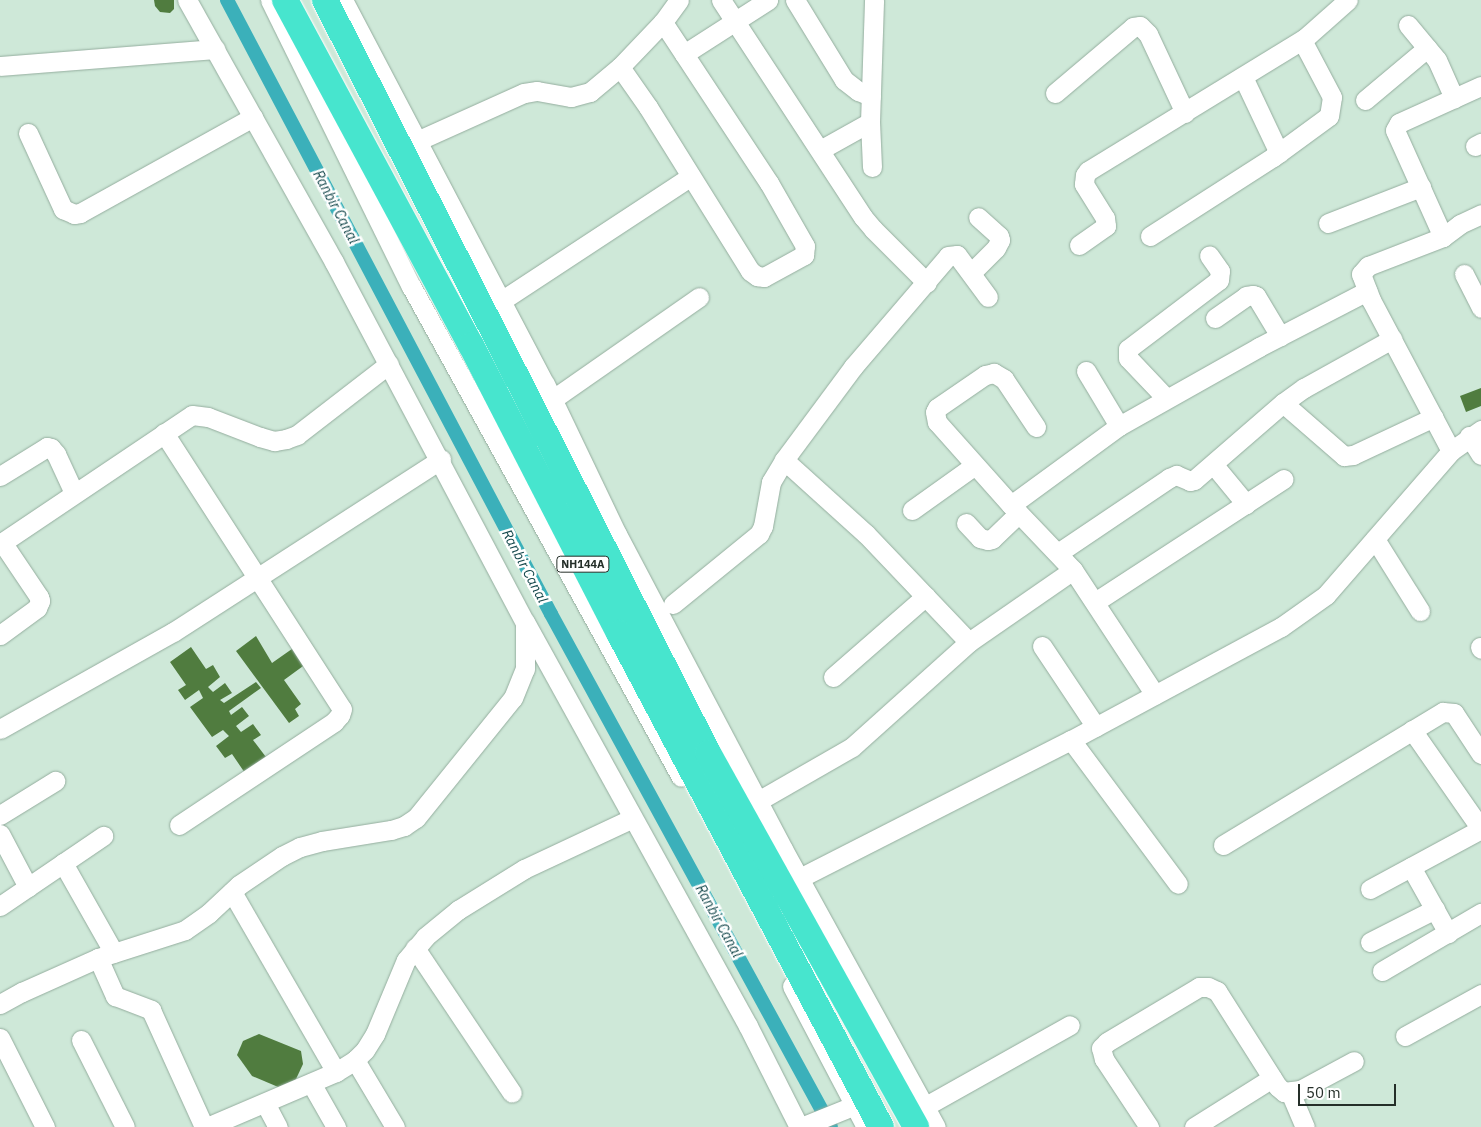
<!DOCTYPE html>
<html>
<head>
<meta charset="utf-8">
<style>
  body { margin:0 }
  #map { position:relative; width:1481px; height:1127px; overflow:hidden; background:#cee8d8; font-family:"IBM Plex Sans",sans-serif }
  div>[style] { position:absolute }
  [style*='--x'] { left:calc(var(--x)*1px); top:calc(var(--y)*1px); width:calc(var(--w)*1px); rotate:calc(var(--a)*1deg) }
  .canal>* { height:14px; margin:-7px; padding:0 7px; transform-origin:7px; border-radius:7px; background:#3bb0ba }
  .building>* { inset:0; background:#507c3f }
  .roads { filter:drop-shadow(0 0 1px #94ad9e) drop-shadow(0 0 1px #94ad9e) }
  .minor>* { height:19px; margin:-9.5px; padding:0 9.5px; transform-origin:9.5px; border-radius:9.5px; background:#fff }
  .bridges { filter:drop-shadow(0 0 1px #fff) drop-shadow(0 0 1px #fff) }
  .highway-bridge>* { height:26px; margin:-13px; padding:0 13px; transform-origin:13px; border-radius:13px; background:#47e5ce }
  span { translate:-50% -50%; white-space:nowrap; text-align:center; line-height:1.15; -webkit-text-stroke:5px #fff; paint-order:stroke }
  .shield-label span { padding:1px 4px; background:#fff; border:1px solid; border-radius:4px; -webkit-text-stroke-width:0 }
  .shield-label { font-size:11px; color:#252f29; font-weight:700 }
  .water-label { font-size:14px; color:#15484c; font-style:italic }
  .scale { position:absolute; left:1298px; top:1084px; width:98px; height:22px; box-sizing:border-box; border:2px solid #252f29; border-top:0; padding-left:6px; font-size:15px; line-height:18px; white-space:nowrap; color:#252f29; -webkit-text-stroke:4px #fff; paint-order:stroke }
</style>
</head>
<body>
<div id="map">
  <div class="canal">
    <div style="--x:227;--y:0;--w:694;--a:62.18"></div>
    <div style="--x:551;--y:614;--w:584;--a:61.37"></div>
  </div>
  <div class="building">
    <div style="clip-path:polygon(154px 0,174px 0,174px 9px,170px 13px,160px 12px,155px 6px)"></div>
    <div style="clip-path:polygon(1481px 388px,1481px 406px,1466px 412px,1460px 396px)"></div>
    <div style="clip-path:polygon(256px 636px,272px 663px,299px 644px,310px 661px,284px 680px,301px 704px,295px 709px,299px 716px,289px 723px,236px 651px)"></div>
    <div style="clip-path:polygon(191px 647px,206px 669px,213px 665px,220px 677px,208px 687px,213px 692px,225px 683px,232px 693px,220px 700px,224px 703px,256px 682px,261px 688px,229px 711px,231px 715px,242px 707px,249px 716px,236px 726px,241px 732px,253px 724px,261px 735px,253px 740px,269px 761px,247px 776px,232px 754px,225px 758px,216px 746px,229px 736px,223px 730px,212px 737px,190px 707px,203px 698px,199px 690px,185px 700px,178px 690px,186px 685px,170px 662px)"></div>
    <div style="clip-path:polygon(259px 1034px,301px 1051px,303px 1064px,290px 1092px,252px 1076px,237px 1055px,243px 1041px)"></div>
  </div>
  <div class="roads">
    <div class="minor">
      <div style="--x:187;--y:0;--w:300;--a:60.7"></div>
      <div style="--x:334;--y:262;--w:408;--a:62.1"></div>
      <div style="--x:525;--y:622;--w:461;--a:61.1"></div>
      <div style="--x:748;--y:1026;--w:113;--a:63.2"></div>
      <div style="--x:270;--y:0;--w:319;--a:63.8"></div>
      <div style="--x:411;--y:286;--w:560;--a:61.19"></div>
      <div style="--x:343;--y:0;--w:434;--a:62.3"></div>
      <div style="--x:545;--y:384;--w:166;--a:64.4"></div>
      <div style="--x:617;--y:534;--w:356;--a:62.2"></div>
      <div style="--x:783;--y:849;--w:317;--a:61.2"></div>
      <div style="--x:721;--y:0;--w:259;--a:56.8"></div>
      <div style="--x:863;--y:217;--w:16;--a:50"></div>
      <div style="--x:873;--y:229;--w:76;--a:45"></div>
      <div style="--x:795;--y:0;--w:94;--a:58.5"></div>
      <div style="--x:844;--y:80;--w:18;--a:38"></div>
      <div style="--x:858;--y:91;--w:14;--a:21"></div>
      <div style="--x:1408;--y:25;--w:45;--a:50.4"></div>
      <div style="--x:1437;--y:60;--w:42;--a:65.9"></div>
      <div style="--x:684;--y:54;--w:100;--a:-32.7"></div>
      <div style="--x:0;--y:66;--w:216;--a:-4.5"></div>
      <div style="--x:620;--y:67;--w:49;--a:55"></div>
      <div style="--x:648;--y:107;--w:193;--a:58.1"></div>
      <div style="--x:750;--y:271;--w:9;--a:36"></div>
      <div style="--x:757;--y:276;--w:7;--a:8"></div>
      <div style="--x:764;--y:277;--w:46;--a:-28.8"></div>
      <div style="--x:804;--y:255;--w:9;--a:-84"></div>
      <div style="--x:805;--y:246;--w:73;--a:-119.7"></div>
      <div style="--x:769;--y:183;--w:193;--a:-123.4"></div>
      <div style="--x:1243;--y:77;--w:84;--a:64.7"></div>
      <div style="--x:1055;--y:93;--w:102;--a:-40.2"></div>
      <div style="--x:1133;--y:27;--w:7;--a:-8"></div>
      <div style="--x:1140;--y:26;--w:11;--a:45"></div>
      <div style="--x:1148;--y:34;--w:87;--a:64.9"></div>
      <div style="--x:1365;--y:100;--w:81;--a:-40"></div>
      <div style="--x:28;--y:133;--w:84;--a:65.3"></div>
      <div style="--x:63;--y:209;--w:12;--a:24"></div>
      <div style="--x:74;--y:214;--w:6;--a:-9"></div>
      <div style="--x:80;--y:213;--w:198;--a:-29"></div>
      <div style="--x:417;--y:141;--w:117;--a:-24.2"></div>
      <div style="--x:524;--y:93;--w:13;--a:-9"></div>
      <div style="--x:537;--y:91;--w:35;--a:10"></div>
      <div style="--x:571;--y:97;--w:20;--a:-15"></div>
      <div style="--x:590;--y:92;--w:39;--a:-40"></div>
      <div style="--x:620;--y:67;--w:62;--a:-46.3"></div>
      <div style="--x:663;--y:22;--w:27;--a:-54"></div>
      <div style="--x:1475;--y:146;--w:7;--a:-27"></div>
      <div style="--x:820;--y:150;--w:57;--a:-29.2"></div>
      <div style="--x:872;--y:167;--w:45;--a:-92.5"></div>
      <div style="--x:870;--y:122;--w:122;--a:-88.1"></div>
      <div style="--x:1328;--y:223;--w:100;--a:-21.2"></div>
      <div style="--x:1150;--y:236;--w:146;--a:-32.7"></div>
      <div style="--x:1273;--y:157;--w:69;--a:-36.2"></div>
      <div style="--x:1329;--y:116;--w:19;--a:-81"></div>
      <div style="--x:1332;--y:97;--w:64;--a:-117.8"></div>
      <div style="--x:1443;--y:237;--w:117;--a:-114.2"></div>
      <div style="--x:1395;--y:130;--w:8;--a:-60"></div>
      <div style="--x:1399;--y:123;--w:90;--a:-24.3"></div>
      <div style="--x:1079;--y:245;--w:33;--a:-35"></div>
      <div style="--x:1106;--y:226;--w:8;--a:-97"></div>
      <div style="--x:1105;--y:218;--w:40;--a:-122"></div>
      <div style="--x:1084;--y:184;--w:9;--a:-84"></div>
      <div style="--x:1085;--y:175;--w:5;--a:-53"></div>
      <div style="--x:1088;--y:171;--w:255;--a:-31.5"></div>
      <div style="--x:1305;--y:38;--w:57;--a:-41.5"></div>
      <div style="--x:971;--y:273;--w:35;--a:-45"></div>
      <div style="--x:996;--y:248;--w:9;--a:-63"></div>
      <div style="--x:1000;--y:240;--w:4;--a:-104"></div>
      <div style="--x:999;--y:236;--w:28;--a:-138"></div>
      <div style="--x:1464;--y:274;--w:38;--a:63"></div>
      <div style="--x:501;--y:301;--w:227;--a:-33.3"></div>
      <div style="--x:1215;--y:318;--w:38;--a:-35"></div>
      <div style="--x:1246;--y:296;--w:7;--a:-8"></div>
      <div style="--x:1253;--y:295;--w:3;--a:18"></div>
      <div style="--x:1256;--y:296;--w:47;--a:59"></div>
      <div style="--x:1086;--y:371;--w:64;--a:59"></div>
      <div style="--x:1166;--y:398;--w:55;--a:-133.5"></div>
      <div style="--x:1128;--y:358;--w:9;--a:-90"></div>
      <div style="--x:1128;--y:349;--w:114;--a:-37.2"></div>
      <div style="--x:1219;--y:280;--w:9;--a:-84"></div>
      <div style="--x:1220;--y:271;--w:19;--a:-125"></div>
      <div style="--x:553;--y:399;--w:178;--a:-34.9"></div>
      <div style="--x:1283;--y:403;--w:81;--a:41"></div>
      <div style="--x:1344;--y:456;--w:9;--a:-6"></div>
      <div style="--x:1353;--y:455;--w:89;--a:-25.1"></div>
      <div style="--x:1036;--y:427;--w:58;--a:-123.7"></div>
      <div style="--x:1004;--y:379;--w:12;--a:-149"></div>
      <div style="--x:994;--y:373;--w:9;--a:167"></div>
      <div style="--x:985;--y:375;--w:58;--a:145.5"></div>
      <div style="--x:937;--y:408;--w:4;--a:117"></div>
      <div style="--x:935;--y:412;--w:10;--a:79"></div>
      <div style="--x:937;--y:422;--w:111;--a:48.3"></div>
      <div style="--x:1011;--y:505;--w:90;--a:46.4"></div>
      <div style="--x:1073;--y:570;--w:149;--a:56.7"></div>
      <div style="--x:164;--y:433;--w:328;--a:57.2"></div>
      <div style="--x:342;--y:709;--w:6;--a:108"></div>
      <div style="--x:340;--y:715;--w:9;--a:131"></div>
      <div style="--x:334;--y:722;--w:186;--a:146.4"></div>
      <div style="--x:1469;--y:436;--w:22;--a:58"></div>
      <div style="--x:1451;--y:451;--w:171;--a:-117.9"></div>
      <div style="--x:1371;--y:300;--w:28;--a:-111"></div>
      <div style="--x:1361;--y:274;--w:11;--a:-49"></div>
      <div style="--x:1368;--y:266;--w:80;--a:-21.1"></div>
      <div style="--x:1443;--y:237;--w:21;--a:-37"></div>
      <div style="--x:1460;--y:224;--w:23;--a:-25"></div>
      <div style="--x:784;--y:460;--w:110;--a:42.1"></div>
      <div style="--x:866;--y:534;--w:149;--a:46.4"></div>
      <div style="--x:1213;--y:464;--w:52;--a:50.5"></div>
      <div style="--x:0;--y:476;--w:55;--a:-31.7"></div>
      <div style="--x:47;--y:447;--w:4;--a:14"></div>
      <div style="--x:51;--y:448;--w:8;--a:50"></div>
      <div style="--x:56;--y:454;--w:43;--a:65.2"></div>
      <div style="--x:1011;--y:505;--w:134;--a:-36.2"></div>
      <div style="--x:1119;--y:426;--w:161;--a:-29.4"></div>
      <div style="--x:1259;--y:347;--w:122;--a:-27.4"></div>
      <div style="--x:912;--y:510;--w:77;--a:-35.5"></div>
      <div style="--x:966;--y:523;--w:21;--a:47"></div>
      <div style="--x:980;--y:538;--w:8;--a:14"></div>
      <div style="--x:988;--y:540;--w:4;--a:-14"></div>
      <div style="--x:992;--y:539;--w:37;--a:-44"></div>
      <div style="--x:1375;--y:539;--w:85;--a:58"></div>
      <div style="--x:0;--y:544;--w:231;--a:-33.9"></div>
      <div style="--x:192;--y:415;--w:16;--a:7"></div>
      <div style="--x:208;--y:417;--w:56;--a:21"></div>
      <div style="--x:260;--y:437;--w:15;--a:16"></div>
      <div style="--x:274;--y:441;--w:12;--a:-9"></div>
      <div style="--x:286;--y:439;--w:12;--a:-20"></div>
      <div style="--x:297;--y:435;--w:116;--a:-37.7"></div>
      <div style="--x:1058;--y:553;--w:134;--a:-34"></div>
      <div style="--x:1169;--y:478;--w:8;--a:-23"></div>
      <div style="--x:1176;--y:475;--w:15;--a:23"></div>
      <div style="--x:1190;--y:481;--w:4;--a:-14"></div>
      <div style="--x:1194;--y:480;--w:118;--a:-40.9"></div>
      <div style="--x:1283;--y:403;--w:26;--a:-36"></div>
      <div style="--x:1304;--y:388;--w:101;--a:-29.1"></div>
      <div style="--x:1095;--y:602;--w:225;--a:-33.1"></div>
      <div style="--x:673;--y:604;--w:111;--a:-39.1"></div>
      <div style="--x:759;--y:534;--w:9;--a:-63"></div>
      <div style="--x:763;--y:526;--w:45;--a:-79.7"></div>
      <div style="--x:771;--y:482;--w:26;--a:-59"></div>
      <div style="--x:784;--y:460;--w:116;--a:-53.4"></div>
      <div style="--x:853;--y:367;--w:146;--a:-49.4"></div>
      <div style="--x:948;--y:256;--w:9;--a:-6"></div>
      <div style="--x:957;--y:255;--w:52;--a:53.6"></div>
      <div style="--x:0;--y:635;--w:46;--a:-36.1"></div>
      <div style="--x:37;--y:608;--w:8;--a:-67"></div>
      <div style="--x:40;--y:601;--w:4;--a:-104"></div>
      <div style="--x:39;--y:597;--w:66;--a:-123.9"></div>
      <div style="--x:1042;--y:646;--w:97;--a:56.3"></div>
      <div style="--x:1480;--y:647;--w:2;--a:63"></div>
      <div style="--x:833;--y:677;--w:123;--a:-41.1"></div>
      <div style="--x:0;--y:729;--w:198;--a:-29.3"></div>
      <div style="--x:173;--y:632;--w:319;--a:-32.8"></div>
      <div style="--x:1412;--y:730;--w:121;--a:55.1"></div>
      <div style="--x:1071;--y:740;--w:179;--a:53.4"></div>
      <div style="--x:765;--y:797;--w:100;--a:-29.9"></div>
      <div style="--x:852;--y:747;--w:157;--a:-41.9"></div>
      <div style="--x:969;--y:642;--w:126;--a:-34.7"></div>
      <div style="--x:0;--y:815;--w:65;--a:-31.7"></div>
      <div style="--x:0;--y:834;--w:60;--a:62.2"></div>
      <div style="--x:1223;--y:845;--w:257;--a:-31.2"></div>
      <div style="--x:1443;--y:712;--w:11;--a:5"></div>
      <div style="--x:1454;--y:713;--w:49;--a:56.6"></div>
      <div style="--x:63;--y:863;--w:103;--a:60.5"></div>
      <div style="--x:1411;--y:867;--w:76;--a:60.7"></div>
      <div style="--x:790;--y:883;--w:315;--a:-27"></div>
      <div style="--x:1071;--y:740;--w:238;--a:-28.3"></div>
      <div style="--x:1281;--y:627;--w:55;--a:-35.4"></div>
      <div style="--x:1326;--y:595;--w:191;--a:-49"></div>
      <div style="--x:1451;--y:451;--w:37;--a:-35"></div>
      <div style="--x:1370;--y:889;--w:126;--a:-28.4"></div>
      <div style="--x:232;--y:892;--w:208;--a:60"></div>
      <div style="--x:0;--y:906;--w:125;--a:-34.2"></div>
      <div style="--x:1370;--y:942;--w:73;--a:-26.9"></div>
      <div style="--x:415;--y:948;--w:174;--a:56.2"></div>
      <div style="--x:98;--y:958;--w:42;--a:65.9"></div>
      <div style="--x:115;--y:996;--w:39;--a:21"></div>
      <div style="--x:151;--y:1010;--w:128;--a:65.6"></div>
      <div style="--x:1382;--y:971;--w:115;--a:-30.4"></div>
      <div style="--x:792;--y:986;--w:159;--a:62.3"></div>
      <div style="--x:0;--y:1004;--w:25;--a:-29"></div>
      <div style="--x:22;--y:992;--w:83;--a:-24.1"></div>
      <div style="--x:98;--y:958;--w:91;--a:-17.8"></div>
      <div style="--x:185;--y:930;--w:29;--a:-35"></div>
      <div style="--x:209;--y:913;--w:41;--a:-43"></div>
      <div style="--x:239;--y:885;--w:52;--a:-34"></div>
      <div style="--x:282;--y:856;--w:20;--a:-27"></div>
      <div style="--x:300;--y:847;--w:23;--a:-15"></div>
      <div style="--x:322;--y:841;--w:70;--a:-9.1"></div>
      <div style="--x:391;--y:830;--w:14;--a:-17"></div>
      <div style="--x:404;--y:826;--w:14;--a:-34"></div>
      <div style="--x:416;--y:818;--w:154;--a:-51.1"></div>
      <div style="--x:513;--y:698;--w:31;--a:-68"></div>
      <div style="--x:525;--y:669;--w:46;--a:-90"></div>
      <div style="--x:1405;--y:1036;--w:87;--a:-28.9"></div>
      <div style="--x:0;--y:1038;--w:100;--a:63.2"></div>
      <div style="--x:81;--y:1040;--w:97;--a:63.2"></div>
      <div style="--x:355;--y:1060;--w:78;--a:59.2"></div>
      <div style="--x:311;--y:1083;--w:51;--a:60.4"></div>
      <div style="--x:1290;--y:1092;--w:38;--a:67"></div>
      <div style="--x:265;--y:1103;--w:27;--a:62"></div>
      <div style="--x:924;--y:1107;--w:167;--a:-29.3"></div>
      <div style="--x:207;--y:1127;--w:140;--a:-23.1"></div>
      <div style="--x:336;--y:1072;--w:22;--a:-32"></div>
      <div style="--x:355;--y:1060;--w:14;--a:-45"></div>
      <div style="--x:365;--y:1050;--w:19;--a:-58"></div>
      <div style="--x:375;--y:1034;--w:80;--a:-67.3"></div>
      <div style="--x:406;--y:960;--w:30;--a:-50"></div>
      <div style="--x:425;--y:937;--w:43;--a:-39.3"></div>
      <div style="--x:458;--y:910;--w:78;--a:-31.8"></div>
      <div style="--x:524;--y:869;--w:120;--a:-25.1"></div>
      <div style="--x:801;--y:1127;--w:56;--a:-22"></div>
      <div style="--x:1149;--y:1127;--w:82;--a:-123.5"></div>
      <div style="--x:1104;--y:1059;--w:11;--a:-105"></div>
      <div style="--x:1101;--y:1048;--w:8;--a:-45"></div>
      <div style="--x:1107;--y:1042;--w:107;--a:-30.9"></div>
      <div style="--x:1199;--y:987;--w:9;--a:0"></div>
      <div style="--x:1208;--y:987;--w:10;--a:24"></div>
      <div style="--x:1217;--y:991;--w:114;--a:57.6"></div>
      <div style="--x:1278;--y:1087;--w:8;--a:40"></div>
      <div style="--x:1284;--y:1092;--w:16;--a:-7"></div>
      <div style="--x:1300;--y:1090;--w:61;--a:-28.2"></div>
      <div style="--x:1194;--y:1127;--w:92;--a:-32.1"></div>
    </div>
  </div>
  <div class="bridges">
    <div class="highway-bridge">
      <div style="--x:285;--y:0;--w:392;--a:61.7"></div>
      <div style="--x:471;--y:345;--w:324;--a:62.8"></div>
      <div style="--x:619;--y:633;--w:559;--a:62.06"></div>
      <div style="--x:325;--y:0;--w:845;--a:63.04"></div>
      <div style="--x:708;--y:753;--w:428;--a:60.9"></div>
    </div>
  </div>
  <div class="shield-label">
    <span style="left:583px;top:564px">NH144A</span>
  </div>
  <div class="water-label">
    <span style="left:336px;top:207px;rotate:62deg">Ranbir Canal</span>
    <span style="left:525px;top:566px;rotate:62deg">Ranbir Canal</span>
    <span style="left:719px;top:921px;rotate:61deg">Ranbir Canal</span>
  </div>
  <div class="scale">50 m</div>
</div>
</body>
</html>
